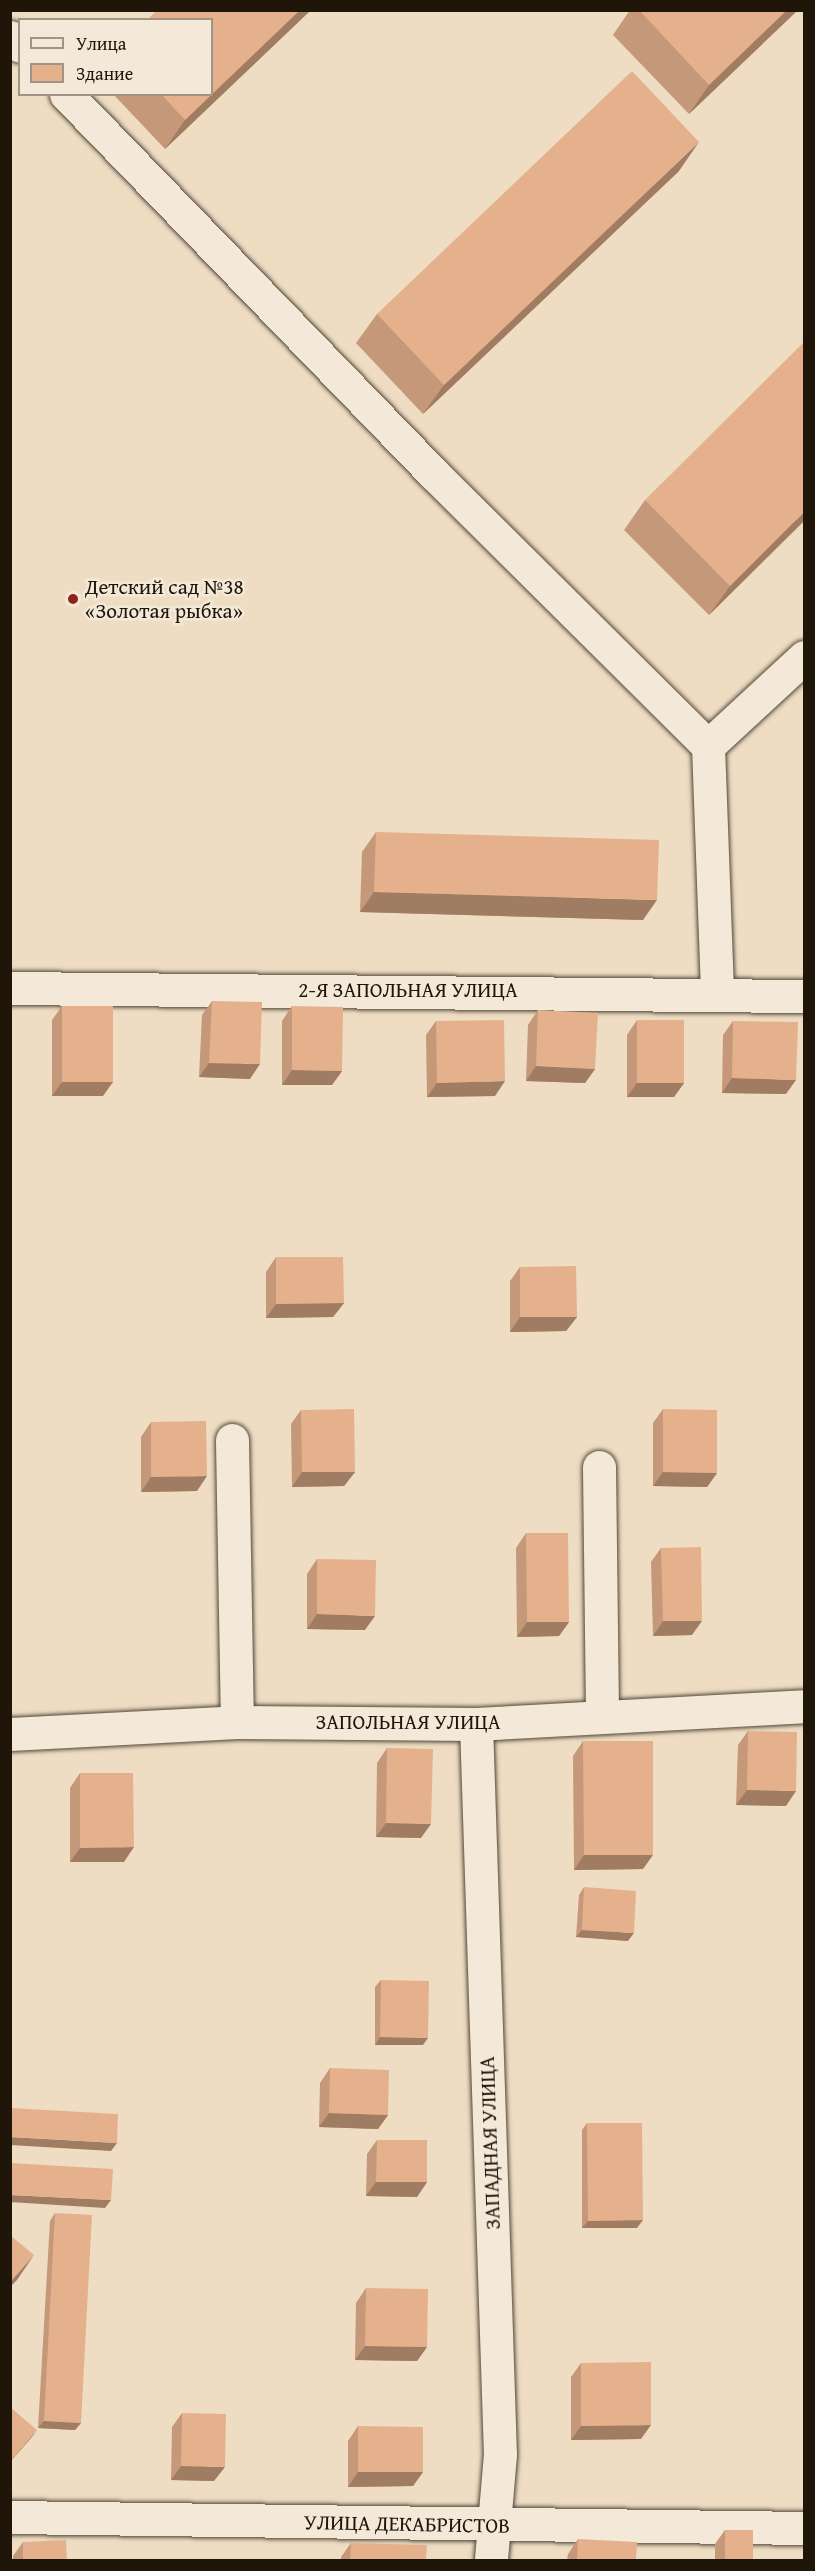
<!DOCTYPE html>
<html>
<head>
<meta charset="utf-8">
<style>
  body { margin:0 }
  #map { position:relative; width:815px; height:2571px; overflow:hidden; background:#eeddc3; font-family:"Gentium Book Plus",serif }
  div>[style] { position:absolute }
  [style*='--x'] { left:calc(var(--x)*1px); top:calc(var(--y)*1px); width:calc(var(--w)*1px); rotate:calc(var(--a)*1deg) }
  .roads { filter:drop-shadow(0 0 2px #534738) drop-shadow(0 0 2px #534738) }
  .minor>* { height:33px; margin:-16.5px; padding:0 16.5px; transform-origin:16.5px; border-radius:16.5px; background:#f4e9d8 }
  .wall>* { inset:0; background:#c59879 }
  .shaded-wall>* { inset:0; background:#a07c63 }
  .building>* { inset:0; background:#e5b18d }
  .dots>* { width:16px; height:16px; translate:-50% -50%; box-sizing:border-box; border:3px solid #f4e9d8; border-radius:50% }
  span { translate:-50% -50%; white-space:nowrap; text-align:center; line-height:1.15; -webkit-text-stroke:5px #f4e9d8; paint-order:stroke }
  .poi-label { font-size:21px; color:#1f1509 }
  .left { translate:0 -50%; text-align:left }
  .street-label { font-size:21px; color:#1f1509 }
  .frame { position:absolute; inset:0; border:12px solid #1f1509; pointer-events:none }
  .legend { position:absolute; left:18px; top:18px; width:195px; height:78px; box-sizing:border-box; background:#f4e9d8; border:2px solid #9f9485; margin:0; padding:8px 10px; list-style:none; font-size:18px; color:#1f1509 }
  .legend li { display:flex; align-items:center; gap:12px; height:30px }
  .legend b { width:30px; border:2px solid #9f9485 }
</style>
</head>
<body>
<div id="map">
  <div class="roads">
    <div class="minor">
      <div style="--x:10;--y:37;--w:13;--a:42"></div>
      <div style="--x:66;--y:94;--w:529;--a:45.92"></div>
      <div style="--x:434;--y:474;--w:386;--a:44.8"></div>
      <div style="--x:10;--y:988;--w:794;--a:0.58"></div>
      <div style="--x:717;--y:991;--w:245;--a:-92.1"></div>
      <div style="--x:708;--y:746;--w:131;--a:-42.8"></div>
      <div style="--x:232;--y:1440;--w:282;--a:89"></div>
      <div style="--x:599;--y:1467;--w:248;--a:89.3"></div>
      <div style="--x:476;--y:1724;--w:730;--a:88.12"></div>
      <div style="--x:500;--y:2454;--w:106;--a:94.9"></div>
      <div style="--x:10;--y:1734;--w:227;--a:-3"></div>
      <div style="--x:237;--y:1722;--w:239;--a:0.5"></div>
      <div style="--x:476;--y:1724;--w:328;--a:-3.1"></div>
      <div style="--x:10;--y:2517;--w:794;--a:0.79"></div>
    </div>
  </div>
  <div class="wall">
    <div style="clip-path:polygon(157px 10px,311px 10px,165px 149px,113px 94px,212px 94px)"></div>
    <div style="clip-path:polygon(630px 10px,798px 10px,689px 114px,613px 35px)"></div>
    <div style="clip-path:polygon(679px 171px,423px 414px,356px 343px,377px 314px)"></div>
    <div style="clip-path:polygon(645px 500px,804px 521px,709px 615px,624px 530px)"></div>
    <div style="clip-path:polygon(376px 832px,643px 920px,360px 912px,362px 852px)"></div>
    <div style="clip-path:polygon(212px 1001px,250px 1079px,199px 1077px,202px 1015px)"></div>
    <div style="clip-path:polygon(62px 1006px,103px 1096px,52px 1096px,52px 1020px)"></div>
    <div style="clip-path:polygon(292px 1006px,342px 1071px,332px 1085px,282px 1085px,282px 1021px)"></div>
    <div style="clip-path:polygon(538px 1010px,595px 1069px,585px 1083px,526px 1081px,528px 1025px)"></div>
    <div style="clip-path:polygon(637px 1020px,684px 1083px,674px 1097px,627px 1097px,627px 1035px)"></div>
    <div style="clip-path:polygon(436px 1021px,495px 1096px,427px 1097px,426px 1035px)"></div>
    <div style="clip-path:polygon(733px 1021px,786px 1094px,722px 1093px,723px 1035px)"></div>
    <div style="clip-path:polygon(276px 1257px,344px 1303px,333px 1317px,266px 1318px,266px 1272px)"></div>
    <div style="clip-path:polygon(520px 1267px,577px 1317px,566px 1331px,510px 1332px,510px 1281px)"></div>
    <div style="clip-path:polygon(663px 1409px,717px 1473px,707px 1487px,653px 1486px,653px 1423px)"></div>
    <div style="clip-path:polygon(301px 1410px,355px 1472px,344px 1486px,292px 1487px,291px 1424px)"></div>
    <div style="clip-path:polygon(151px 1422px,197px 1491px,141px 1492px,141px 1437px)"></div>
    <div style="clip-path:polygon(526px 1533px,569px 1622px,559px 1636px,517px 1637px,516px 1548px)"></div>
    <div style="clip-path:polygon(661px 1548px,692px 1635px,653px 1636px,651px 1562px)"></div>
    <div style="clip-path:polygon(317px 1559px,365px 1630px,307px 1629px,307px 1574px)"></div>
    <div style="clip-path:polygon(748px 1731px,786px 1806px,736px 1805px,738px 1745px)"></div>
    <div style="clip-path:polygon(583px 1741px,643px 1869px,574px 1870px,573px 1756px)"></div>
    <div style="clip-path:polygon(387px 1748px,421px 1838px,376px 1837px,377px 1763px)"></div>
    <div style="clip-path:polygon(80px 1773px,124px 1862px,70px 1862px,70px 1788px)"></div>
    <div style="clip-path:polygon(584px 1887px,628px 1941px,576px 1937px,579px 1895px)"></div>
    <div style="clip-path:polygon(381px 1980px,423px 2045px,375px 2045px,375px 1987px)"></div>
    <div style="clip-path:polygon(330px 2068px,388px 2115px,378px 2129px,319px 2127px,320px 2083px)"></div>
    <div style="clip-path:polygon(587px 2123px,637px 2228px,582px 2228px,582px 2130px)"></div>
    <div style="clip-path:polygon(377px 2140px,427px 2182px,417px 2197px,366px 2196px,367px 2154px)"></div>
    <div style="clip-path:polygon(55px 2213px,81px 2423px,75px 2430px,38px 2428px,50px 2221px)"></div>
    <div style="clip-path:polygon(366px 2288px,427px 2347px,417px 2361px,355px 2360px,356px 2303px)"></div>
    <div style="clip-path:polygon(581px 2363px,641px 2439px,571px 2440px,571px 2377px)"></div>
    <div style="clip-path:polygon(182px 2413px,214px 2481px,171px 2480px,172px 2427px)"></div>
    <div style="clip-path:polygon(358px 2426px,423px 2472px,413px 2486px,348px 2487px,348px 2441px)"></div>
    <div style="clip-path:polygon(725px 2530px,753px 2560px,715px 2560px,715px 2544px)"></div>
    <div style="clip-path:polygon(578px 2539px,636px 2560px,567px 2560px,568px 2554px)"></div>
    <div style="clip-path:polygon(23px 2542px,67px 2560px,13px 2560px,13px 2556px)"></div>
    <div style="clip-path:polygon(351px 2543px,426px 2560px,341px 2560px,341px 2557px)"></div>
  </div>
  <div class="shaded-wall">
    <div style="clip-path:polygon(300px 10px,311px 10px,165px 149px,185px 120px)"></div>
    <div style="clip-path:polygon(787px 10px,798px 10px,689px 114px,709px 85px)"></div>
    <div style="clip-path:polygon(699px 142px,679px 171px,423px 414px,444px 385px)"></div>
    <div style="clip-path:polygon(804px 512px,804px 521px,709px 615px,730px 586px)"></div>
    <div style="clip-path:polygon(374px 892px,657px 900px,643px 920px,360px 912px)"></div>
    <div style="clip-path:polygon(209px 1063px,260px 1064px,250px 1079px,199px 1077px)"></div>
    <div style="clip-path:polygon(536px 1066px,595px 1069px,585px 1083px,526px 1081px)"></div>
    <div style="clip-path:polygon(292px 1070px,342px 1071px,332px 1085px,282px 1085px)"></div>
    <div style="clip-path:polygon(732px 1078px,796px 1080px,786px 1094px,722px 1093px)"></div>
    <div style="clip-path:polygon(505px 1081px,495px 1096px,427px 1097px,437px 1083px)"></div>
    <div style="clip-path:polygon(62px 1082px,113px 1082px,103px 1096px,52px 1096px)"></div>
    <div style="clip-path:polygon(637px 1083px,684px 1083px,674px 1097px,627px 1097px)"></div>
    <div style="clip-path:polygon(344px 1303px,333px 1317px,266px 1318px,276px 1304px)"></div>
    <div style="clip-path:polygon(520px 1317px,577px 1317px,566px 1331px,510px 1332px)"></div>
    <div style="clip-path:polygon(302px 1472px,355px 1472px,344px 1486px,292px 1487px)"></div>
    <div style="clip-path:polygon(663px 1472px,717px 1473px,707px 1487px,653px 1486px)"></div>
    <div style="clip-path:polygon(207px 1476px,197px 1491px,141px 1492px,151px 1477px)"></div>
    <div style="clip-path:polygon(317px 1614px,375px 1616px,365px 1630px,307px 1629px)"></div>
    <div style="clip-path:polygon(663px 1621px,702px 1621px,692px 1635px,653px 1636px)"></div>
    <div style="clip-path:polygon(527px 1622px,569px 1622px,559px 1636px,517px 1637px)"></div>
    <div style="clip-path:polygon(747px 1790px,796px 1791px,786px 1806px,736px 1805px)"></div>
    <div style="clip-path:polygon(386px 1823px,431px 1824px,421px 1838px,376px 1837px)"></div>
    <div style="clip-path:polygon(134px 1847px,124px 1862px,70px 1862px,80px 1848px)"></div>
    <div style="clip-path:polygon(584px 1855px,653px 1855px,643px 1869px,574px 1870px)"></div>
    <div style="clip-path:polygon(582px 1930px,634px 1933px,628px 1941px,576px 1937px)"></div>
    <div style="clip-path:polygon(380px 2037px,428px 2038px,423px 2045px,375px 2045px)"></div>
    <div style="clip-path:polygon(329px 2113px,388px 2115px,378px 2129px,319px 2127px)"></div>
    <div style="clip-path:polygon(10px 2137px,117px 2143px,111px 2151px,10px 2145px)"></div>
    <div style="clip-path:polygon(376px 2182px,427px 2182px,417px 2197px,366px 2196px)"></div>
    <div style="clip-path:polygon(10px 2195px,111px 2200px,105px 2208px,10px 2202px)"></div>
    <div style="clip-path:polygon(643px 2220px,637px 2228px,582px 2228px,588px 2221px)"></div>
    <div style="clip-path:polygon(34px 2255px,17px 2280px,10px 2287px,10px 2282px)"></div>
    <div style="clip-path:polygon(365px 2346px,427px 2347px,417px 2361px,355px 2360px)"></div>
    <div style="clip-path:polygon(44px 2421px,81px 2423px,75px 2430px,38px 2428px)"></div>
    <div style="clip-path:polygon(651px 2425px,641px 2439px,571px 2440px,581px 2426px)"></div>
    <div style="clip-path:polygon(37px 2430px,32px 2437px,10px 2462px,10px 2461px)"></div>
    <div style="clip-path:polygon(181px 2466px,225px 2467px,214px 2481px,171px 2480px)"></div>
    <div style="clip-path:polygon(358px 2472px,423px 2472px,413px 2486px,348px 2487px)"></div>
  </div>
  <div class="building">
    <div style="clip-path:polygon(157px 10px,300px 10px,185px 120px,161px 94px,212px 94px,212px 20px,147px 20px)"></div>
    <div style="clip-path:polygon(639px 10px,787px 10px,709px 85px)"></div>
    <div style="clip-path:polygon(632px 71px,699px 142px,444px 385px,377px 314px)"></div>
    <div style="clip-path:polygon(804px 342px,804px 512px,730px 586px,645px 500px)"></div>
    <div style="clip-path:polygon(376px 832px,659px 840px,657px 900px,374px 892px)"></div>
    <div style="clip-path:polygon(212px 1001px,262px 1002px,260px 1064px,209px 1063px)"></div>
    <div style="clip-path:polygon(62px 1006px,113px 1006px,113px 1082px,62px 1082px)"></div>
    <div style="clip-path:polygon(292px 1006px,343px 1007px,342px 1071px,292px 1070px)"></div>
    <div style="clip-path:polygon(538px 1010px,598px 1013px,595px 1069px,536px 1066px)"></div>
    <div style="clip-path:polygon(504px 1020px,505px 1081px,437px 1083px,436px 1021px)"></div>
    <div style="clip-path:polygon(637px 1020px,684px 1020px,684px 1083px,637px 1083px)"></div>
    <div style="clip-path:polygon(733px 1021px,798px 1022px,796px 1080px,732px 1078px)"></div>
    <div style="clip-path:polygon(276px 1257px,343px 1257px,344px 1303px,276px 1304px)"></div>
    <div style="clip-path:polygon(576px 1266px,577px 1317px,520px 1317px,520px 1267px)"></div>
    <div style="clip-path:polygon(354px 1409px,355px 1472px,302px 1472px,301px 1410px)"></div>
    <div style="clip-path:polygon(663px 1409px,717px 1410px,717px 1473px,663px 1472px)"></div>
    <div style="clip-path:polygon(206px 1421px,207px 1476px,151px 1477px,151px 1422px)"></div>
    <div style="clip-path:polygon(526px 1533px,568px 1533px,569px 1622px,527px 1622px)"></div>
    <div style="clip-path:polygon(701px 1547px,702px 1621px,663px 1621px,661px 1548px)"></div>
    <div style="clip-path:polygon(317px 1559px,376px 1560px,375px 1616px,317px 1614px)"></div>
    <div style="clip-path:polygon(748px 1731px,797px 1732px,796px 1791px,747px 1790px)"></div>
    <div style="clip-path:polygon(583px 1741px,653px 1741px,653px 1855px,584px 1855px)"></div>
    <div style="clip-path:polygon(387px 1748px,433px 1749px,431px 1824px,386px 1823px)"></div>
    <div style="clip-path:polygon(80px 1773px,133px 1773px,134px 1847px,80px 1848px)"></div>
    <div style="clip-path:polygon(584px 1887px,636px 1891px,634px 1933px,582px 1930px)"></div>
    <div style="clip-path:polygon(381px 1980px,429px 1981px,428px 2038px,380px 2037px)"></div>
    <div style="clip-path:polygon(330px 2068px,389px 2070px,388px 2115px,329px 2113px)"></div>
    <div style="clip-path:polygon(10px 2108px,118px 2114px,117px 2143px,10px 2137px)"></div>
    <div style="clip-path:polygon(587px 2123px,642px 2123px,643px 2220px,588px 2221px)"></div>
    <div style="clip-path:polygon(377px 2140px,427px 2140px,427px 2182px,376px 2182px)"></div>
    <div style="clip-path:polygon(10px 2163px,113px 2169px,111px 2200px,10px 2195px)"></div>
    <div style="clip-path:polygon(55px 2213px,92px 2215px,81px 2423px,44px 2421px)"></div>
    <div style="clip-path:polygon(10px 2235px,34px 2255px,10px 2282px)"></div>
    <div style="clip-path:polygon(366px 2288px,428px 2289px,427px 2347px,365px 2346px)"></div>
    <div style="clip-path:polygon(651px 2362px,651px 2425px,581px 2426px,581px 2363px)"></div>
    <div style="clip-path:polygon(10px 2407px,37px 2430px,10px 2461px)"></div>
    <div style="clip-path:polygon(182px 2413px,226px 2414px,225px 2467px,181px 2466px)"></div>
    <div style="clip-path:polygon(358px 2426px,423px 2427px,423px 2472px,358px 2472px)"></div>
    <div style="clip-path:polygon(725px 2530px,753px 2530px,753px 2560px,725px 2560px)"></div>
    <div style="clip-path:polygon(578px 2539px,637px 2542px,636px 2560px,577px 2560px)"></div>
    <div style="clip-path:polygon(66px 2540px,67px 2560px,23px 2560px,23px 2542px)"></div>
    <div style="clip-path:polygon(351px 2543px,427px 2545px,426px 2560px,350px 2560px)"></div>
  </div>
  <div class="dots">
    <div style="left:73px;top:599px;background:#8f2418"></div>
  </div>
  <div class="poi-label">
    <span class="left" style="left:85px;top:599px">Детский сад №38<br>«Золотая рыбка»</span>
  </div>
  <div class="street-label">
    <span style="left:408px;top:990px">2-Я ЗАПОЛЬНАЯ УЛИЦА</span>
    <span style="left:408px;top:1722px">ЗАПОЛЬНАЯ УЛИЦА</span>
    <span style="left:490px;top:2143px;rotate:-92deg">ЗАПАДНАЯ УЛИЦА</span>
    <span style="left:407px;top:2524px;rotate:1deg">УЛИЦА ДЕКАБРИСТОВ</span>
  </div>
  <div class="frame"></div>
  <ul class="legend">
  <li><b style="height:8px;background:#f4e9d8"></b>Улица</li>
  <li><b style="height:16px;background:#e5b18d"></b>Здание</li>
  </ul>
</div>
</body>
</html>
